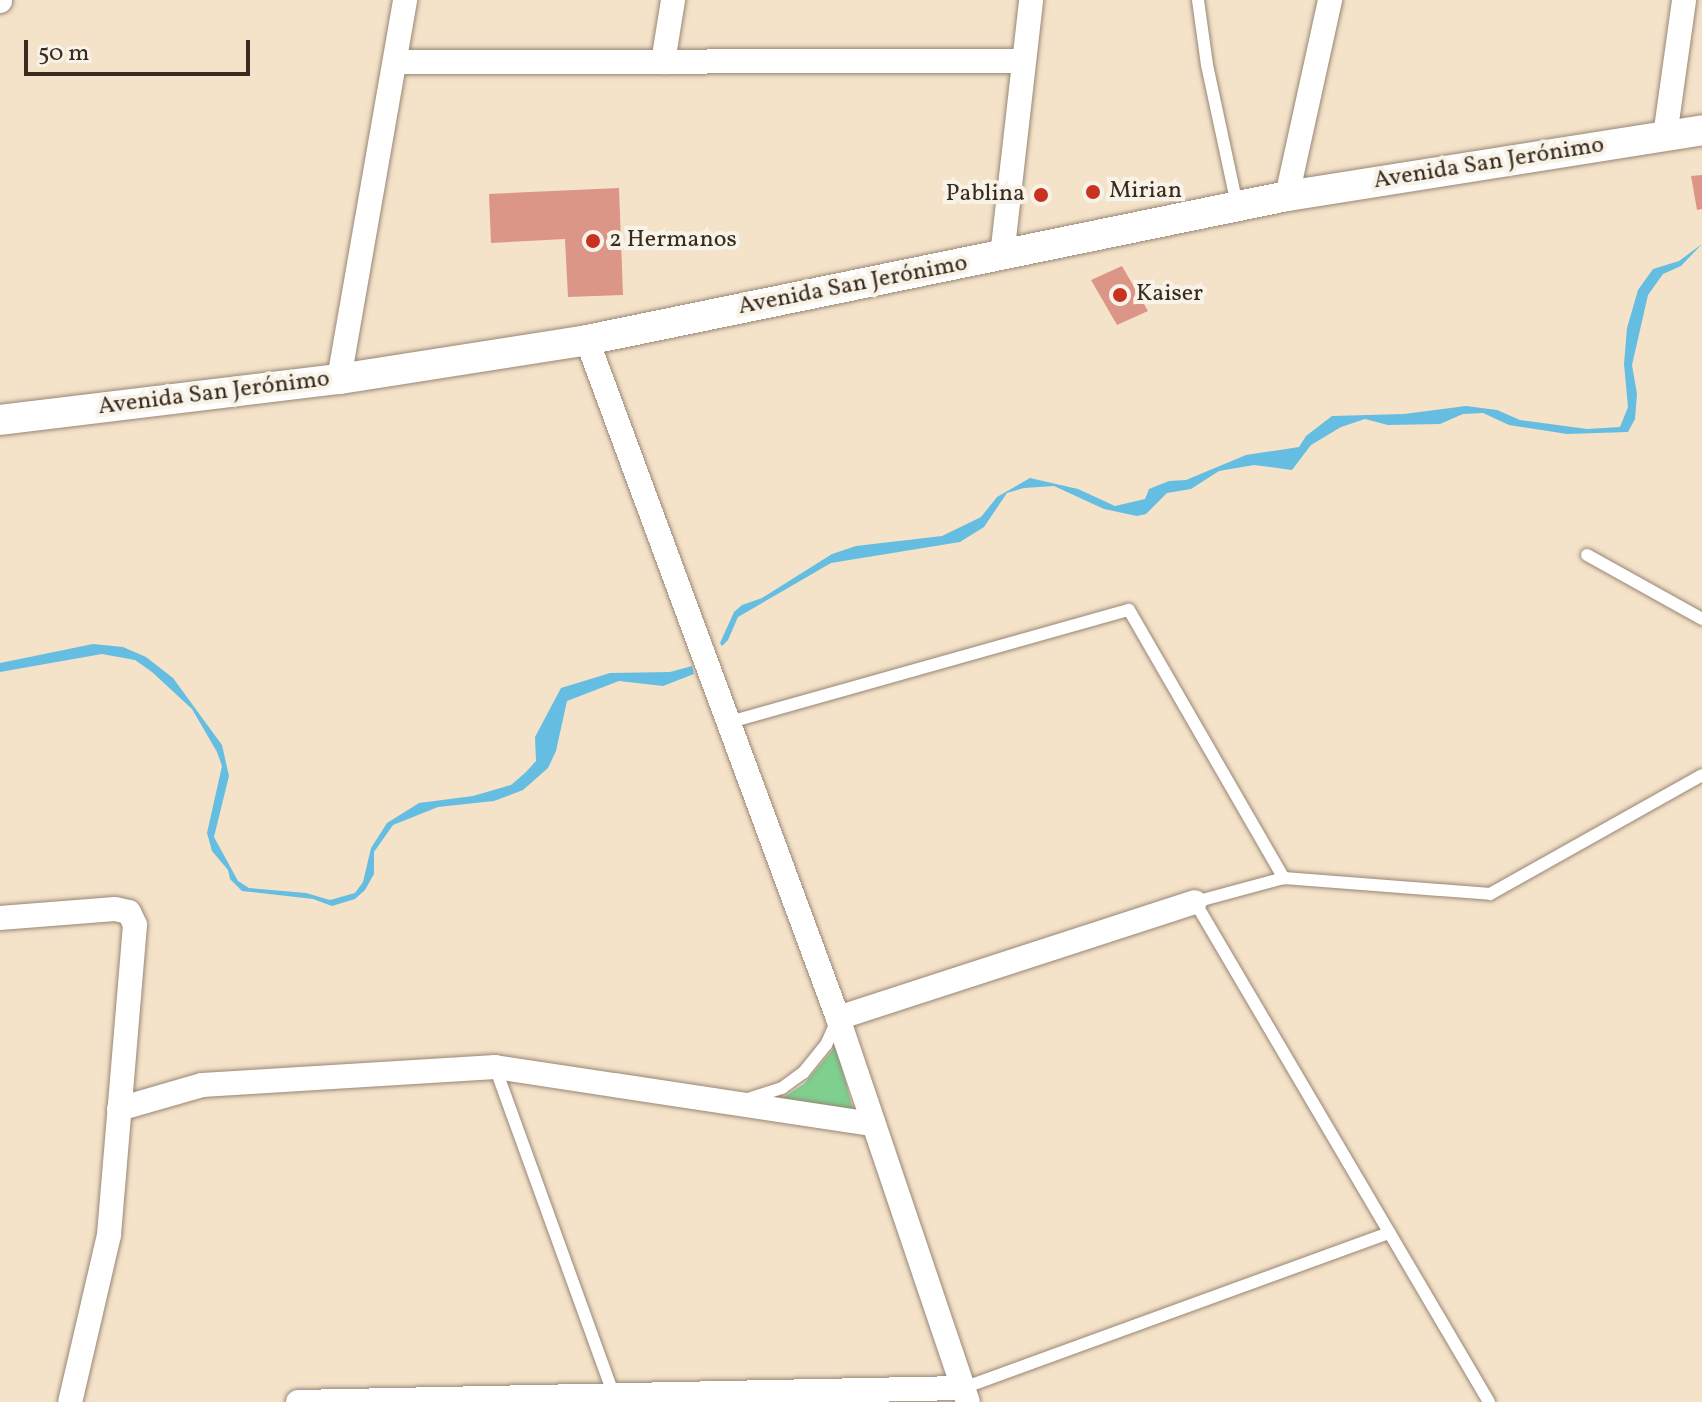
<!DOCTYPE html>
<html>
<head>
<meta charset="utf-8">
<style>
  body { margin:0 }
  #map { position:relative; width:1702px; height:1402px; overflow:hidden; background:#f4e2c9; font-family:Vollkorn,serif }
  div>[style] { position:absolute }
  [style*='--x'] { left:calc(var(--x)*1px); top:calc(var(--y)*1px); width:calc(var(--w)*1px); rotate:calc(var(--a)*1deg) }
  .green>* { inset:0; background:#7fcf8f }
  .water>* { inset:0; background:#65bee2 }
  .building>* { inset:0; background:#dc9688 }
  .roads { filter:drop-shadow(0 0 2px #988674) drop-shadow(0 0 2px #988674) }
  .service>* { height:12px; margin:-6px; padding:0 6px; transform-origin:6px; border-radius:6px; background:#fff }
  .minor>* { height:24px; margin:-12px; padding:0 12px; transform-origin:12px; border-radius:12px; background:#fff }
  .tertiary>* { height:30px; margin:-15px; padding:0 15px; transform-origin:15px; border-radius:15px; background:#fff }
  .dots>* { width:22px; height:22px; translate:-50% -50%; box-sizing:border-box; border:4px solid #f7f3e8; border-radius:50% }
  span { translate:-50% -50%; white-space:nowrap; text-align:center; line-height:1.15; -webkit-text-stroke:8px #f7f3e8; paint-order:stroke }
  .street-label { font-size:24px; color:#3b2a1e }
  .poi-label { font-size:24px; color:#3b2a1e }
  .left { translate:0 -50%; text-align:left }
  .right { translate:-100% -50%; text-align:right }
  .scale { position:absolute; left:24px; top:40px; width:226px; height:36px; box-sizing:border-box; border:4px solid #3b2a1e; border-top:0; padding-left:10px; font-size:24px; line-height:28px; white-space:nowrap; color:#3b2a1e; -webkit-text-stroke:6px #f7f3e8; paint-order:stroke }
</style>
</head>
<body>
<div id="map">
  <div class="green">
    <div style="clip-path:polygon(836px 1046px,853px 1110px,781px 1099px,804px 1084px)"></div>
  </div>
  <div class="water">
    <div style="clip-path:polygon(1702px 244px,1681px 266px,1663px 274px,1648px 295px,1632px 365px,1637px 394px,1635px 419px,1628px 432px,1567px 434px,1509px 425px,1483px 413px,1463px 414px,1440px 424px,1388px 425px,1365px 419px,1341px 427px,1311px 445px,1292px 470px,1254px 465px,1219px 471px,1191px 489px,1167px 493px,1146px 514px,1137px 516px,1104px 509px,1054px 486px,1024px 488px,1007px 493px,984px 527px,960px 542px,831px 563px,738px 617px,728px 640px,722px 646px,720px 643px,734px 612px,742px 605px,762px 598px,832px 554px,856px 546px,942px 536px,981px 517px,997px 497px,1030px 478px,1078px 489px,1115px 506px,1145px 499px,1149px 489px,1169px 481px,1186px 480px,1246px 455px,1299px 447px,1306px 436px,1332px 416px,1404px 414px,1466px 406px,1497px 410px,1520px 420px,1587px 429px,1620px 427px,1628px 407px,1624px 364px,1627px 328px,1638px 290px,1653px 269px,1679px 261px)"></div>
    <div style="clip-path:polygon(93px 644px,123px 647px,146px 657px,173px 678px,222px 745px,229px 776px,214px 837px,238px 881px,249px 888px,306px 893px,330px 900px,355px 893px,363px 882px,371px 848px,387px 823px,419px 803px,473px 796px,511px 785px,526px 772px,536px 761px,535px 737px,561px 688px,610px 673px,670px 672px,692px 666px,694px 674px,663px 686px,619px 681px,567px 701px,556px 751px,548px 768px,523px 790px,494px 801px,438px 807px,393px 825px,374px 852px,374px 874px,365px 890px,355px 899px,332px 906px,313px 899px,242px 891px,230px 879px,228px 870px,212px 851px,207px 833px,222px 766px,217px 752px,192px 709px,152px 672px,135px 660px,102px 654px,0 672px,0 663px)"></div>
  </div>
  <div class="building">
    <div style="clip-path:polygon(1702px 175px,1702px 209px,1697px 210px,1691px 176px)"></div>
    <div style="clip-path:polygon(619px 188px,623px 295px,568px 297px,565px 239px,491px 243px,489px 194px)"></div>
    <div style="clip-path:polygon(1122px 266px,1148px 311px,1117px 325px,1091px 280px)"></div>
  </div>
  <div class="roads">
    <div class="service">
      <div style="--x:1198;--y:0;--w:66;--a:82.1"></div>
      <div style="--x:1207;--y:65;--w:143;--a:77.9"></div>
      <div style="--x:1587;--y:555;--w:132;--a:29.1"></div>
      <div style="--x:730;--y:722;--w:414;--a:-15.7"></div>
      <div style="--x:1129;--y:610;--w:310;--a:60"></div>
      <div style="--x:495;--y:1067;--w:353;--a:70.1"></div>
      <div style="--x:748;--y:1099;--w:36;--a:-18"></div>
      <div style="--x:782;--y:1088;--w:26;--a:-36"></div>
      <div style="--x:803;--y:1073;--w:36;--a:-51"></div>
      <div style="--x:826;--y:1045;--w:27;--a:-66"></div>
      <div style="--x:963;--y:1388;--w:454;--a:-20"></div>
      <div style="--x:1489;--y:1402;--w:580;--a:-120.46"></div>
      <div style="--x:1195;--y:902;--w:92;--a:-15.1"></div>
      <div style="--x:1284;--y:878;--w:207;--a:4.4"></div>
      <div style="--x:1490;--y:894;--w:243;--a:-29.3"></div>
    </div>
    <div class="minor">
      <div style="--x:0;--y:1;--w:1;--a:-90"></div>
      <div style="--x:395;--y:62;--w:628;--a:-0.09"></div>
      <div style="--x:663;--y:62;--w:63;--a:-80.8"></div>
      <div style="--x:1665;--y:136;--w:137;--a:-82"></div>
      <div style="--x:1287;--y:196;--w:201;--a:-77.6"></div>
      <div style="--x:1002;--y:256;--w:258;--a:-83.5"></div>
      <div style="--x:587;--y:340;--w:723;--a:69.69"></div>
      <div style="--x:838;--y:1018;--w:405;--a:71.3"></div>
      <div style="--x:339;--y:379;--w:385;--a:-80.1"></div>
      <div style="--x:0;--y:918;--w:115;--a:-4.5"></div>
      <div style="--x:115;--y:909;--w:14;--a:12"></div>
      <div style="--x:129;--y:912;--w:14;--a:65"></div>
      <div style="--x:135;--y:925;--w:311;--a:94.8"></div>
      <div style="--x:109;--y:1235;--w:171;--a:103.1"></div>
      <div style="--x:838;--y:1018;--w:375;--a:-18"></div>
      <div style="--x:119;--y:1109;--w:86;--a:-16.1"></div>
      <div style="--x:202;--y:1085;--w:294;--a:-3.5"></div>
      <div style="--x:495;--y:1067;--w:380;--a:8.6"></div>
      <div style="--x:298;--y:1402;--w:665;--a:-1.21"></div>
    </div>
    <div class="tertiary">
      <div style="--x:0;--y:420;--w:341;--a:-6.9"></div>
      <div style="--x:339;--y:379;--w:251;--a:-8.9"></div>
      <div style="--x:587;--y:340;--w:715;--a:-11.62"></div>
      <div style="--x:1287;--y:196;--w:420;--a:-9"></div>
    </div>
  </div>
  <div class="dots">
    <div style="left:1093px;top:192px;background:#c8321e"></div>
    <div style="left:1041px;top:195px;background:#c8321e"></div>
    <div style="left:593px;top:241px;background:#c8321e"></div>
    <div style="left:1120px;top:295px;background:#c8321e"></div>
  </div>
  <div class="street-label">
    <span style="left:1489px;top:164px;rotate:-9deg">Avenida San Jerónimo</span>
    <span style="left:853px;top:286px;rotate:-11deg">Avenida San Jerónimo</span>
    <span style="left:214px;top:394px;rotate:-7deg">Avenida San Jerónimo</span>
  </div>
  <div class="poi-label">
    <span class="left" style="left:1109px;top:192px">Mirian</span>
    <span class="right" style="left:1025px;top:195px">Pablina</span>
    <span class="left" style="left:609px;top:241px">2 Hermanos</span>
    <span class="left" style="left:1136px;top:295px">Kaiser</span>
  </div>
  <div class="scale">50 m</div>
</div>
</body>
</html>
